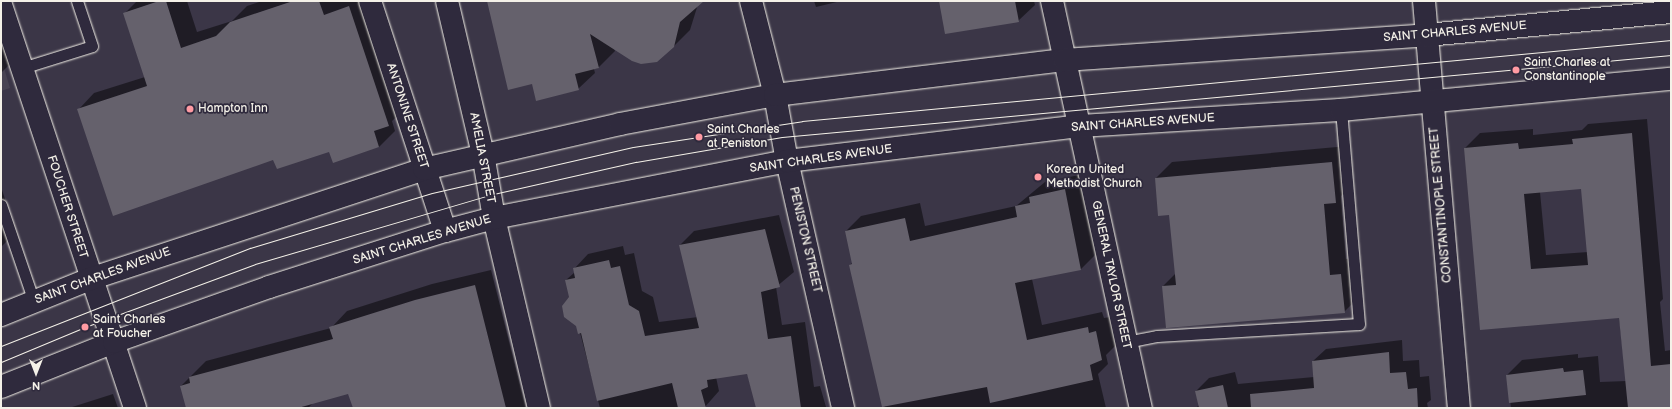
<!DOCTYPE html>
<html>
<head>
<meta charset="utf-8">
<style>
  body { margin:0 }
  #map { position:relative; width:1672px; height:409px; overflow:hidden; background:#3b3647; font-family:"Balsamiq Sans",sans-serif }
  div>[style] { position:absolute }
  [style*='--x'] { left:calc(var(--x)*1px); top:calc(var(--y)*1px); width:calc(var(--w)*1px); rotate:calc(var(--a)*1deg) }
  .built>* { inset:0; background:#484352 }
  .shadow>* { inset:0; background:#0007 }
  .building>* { inset:0; background:#65616c }
  .roads { filter:drop-shadow(0 0 1px #f4f1e8) drop-shadow(0 0 1px #f4f1e8) }
  .lane>* { height:11px; margin:-5.5px; padding:0 5.5px; transform-origin:5.5px; border-radius:5.5px; background:#2f2a3d }
  .street>* { height:22px; margin:-11px; padding:0 11px; transform-origin:11px; border-radius:11px; background:#2f2a3d }
  .secondary>* { height:22px; margin:-11px; padding:0 11px; transform-origin:11px; border-radius:11px; background:#2f2a3d }
  .tram>* { height:1px; margin:-0.5px; padding:0 0.5px; transform-origin:0.5px; border-radius:0.5px; background:#f4f1e8 }
  .dots>* { width:11px; height:11px; translate:-50% -50%; box-sizing:border-box; border:2px solid #2f2a3d; border-radius:50% }
  span { translate:-50% -50%; white-space:nowrap; text-align:center; line-height:1.15; -webkit-text-stroke:3.5px #2f2a3d; paint-order:stroke }
  .street-label { font-size:12px; color:#f4f1e8 }
  .poi-label { font-size:12px; color:#f4f1e8 }
  .left { translate:0 -50%; text-align:left }
  .frame { position:absolute; inset:0; border:2px solid #f4f1e8; pointer-events:none }
  .north { position:absolute; left:16px; top:353px; width:40px; height:40px; -webkit-text-stroke:3px #2f2a3d; paint-order:stroke; rotate:180deg; font-size:11px; font-weight:700; line-height:16px; text-align:center; color:#f4f1e8 }
  .north::after { content:''; display:block; margin:auto; width:14px; height:18px; background:#f4f1e8; clip-path:polygon(50% 0,100% 100%,50% 72%,0 100%) }
</style>
</head>
<body>
<div id="map">
  <div class="built">
    <div style="clip-path:polygon(1px 58px,10px 88px,1px 91px)"></div>
  </div>
  <div class="shadow">
    <div style="clip-path:polygon(137px 1px,187px 1px,197px 32px,232px 21px,247px 6px,262px 1px,368px 1px,405px 109px,392px 121px,395px 131px,379px 147px,330px 150px,79px 109px,94px 93px,145px 77px,124px 14px)"></div>
    <div style="clip-path:polygon(488px 1px,699px 1px,690px 30px,674px 46px,614px 48px,615px 51px,598px 68px,594px 69px,595px 73px,578px 89px,533px 83px)"></div>
    <div style="clip-path:polygon(814px 1px,841px 1px,816px 7px)"></div>
    <div style="clip-path:polygon(940px 1px,1034px 1px,1035px 5px,1018px 21px)"></div>
    <div style="clip-path:polygon(1px 37px,10px 64px,1px 73px)"></div>
    <div style="clip-path:polygon(evenodd,1647px 119px,1663px 299px,1660px 302px,1665px 351px,1671px 350px,1671px 408px,1511px 408px,1507px 375px,1522px 360px,1578px 354px,1578px 358px,1598px 356px,1600px 382px,1626px 381px,1619px 316px,1481px 329px,1465px 148px,1480px 133px,1533px 129px,1533px 135px,1582px 130px,1588px 124px,1647px 119px,1582px 188px,1588px 252px,1546px 255px,1540px 192px,1582px 188px)"></div>
    <div style="clip-path:polygon(1348px 146px,1352px 185px,1341px 196px,1346px 259px,1357px 258px,1360px 296px,1344px 312px,1163px 286px,1176px 273px,1170px 214px,1156px 178px,1172px 162px)"></div>
    <div style="clip-path:polygon(1079px 175px,1096px 254px,1081px 269px,1032px 279px,1042px 325px,1102px 312px,1104px 318px,1110px 317px,1117px 344px,1106px 355px,1108px 364px,1098px 374px,1106px 408px,885px 408px,850px 265px,853px 262px,846px 231px,861px 216px,920px 203px,925px 226px,1016px 206px,1045px 182px)"></div>
    <div style="clip-path:polygon(1px 187px,16px 232px,1px 247px)"></div>
    <div style="clip-path:polygon(779px 215px,794px 272px,776px 287px,782px 325px,805px 322px,814px 387px,820px 386px,826px 407px,757px 408px,747px 373px,716px 377px,719px 391px,704px 408px,600px 408px,566px 280px,575px 272px,574px 269px,588px 254px,623px 246px,625px 255px,634px 253px,642px 291px,653px 297px,659px 322px,698px 317px,680px 245px,694px 231px)"></div>
    <div style="clip-path:polygon(491px 270px,526px 408px,354px 408px,349px 392px,314px 402px,308px 408px,187px 408px,181px 386px,206px 361px,331px 328px,347px 311px,432px 284px)"></div>
    <div style="clip-path:polygon(1402px 340px,1403px 361px,1419px 360px,1420px 377px,1429px 376px,1431px 400px,1427px 403px,1428px 408px,1196px 408px,1199px 405px,1196px 391px,1209px 378px,1235px 372px,1238px 384px,1314px 377px,1313px 361px,1326px 349px)"></div>
    <div style="clip-path:polygon(113px 394px,118px 408px,69px 408px)"></div>
  </div>
  <div class="building">
    <div style="clip-path:polygon(159px 1px,166px 1px,181px 48px,216px 36px,230px 22px,293px 1px,319px 1px,324px 15px,349px 6px,389px 126px,374px 131px,379px 147px,333px 163px,329px 152px,277px 169px,273px 160px,113px 216px,77px 109px,147px 86px,123px 13px)"></div>
    <div style="clip-path:polygon(487px 1px,704px 1px,680px 22px,674px 47px,657px 62px,641px 64px,632px 61px,590px 34px,599px 68px,575px 74px,579px 90px,536px 101px,532px 84px,508px 90px)"></div>
    <div style="clip-path:polygon(939px 1px,1015px 1px,1019px 22px,945px 34px)"></div>
    <div style="clip-path:polygon(evenodd,1632px 133px,1651px 366px,1671px 364px,1671px 408px,1628px 408px,1619px 318px,1480px 330px,1464px 148px,1518px 143px,1519px 149px,1573px 144px,1572px 139px,1632px 133px,1581px 189px,1588px 265px,1531px 269px,1524px 194px,1581px 189px)"></div>
    <div style="clip-path:polygon(1332px 162px,1336px 203px,1324px 204px,1330px 275px,1341px 274px,1345px 313px,1166px 328px,1162px 286px,1176px 285px,1169px 215px,1158px 216px,1155px 178px)"></div>
    <div style="clip-path:polygon(1065px 189px,1081px 270px,1015px 283px,1027px 340px,1088px 327px,1089px 333px,1096px 331px,1102px 360px,1090px 365px,1093px 380px,990px 403px,987px 387px,882px 407px,849px 265px,852px 264px,845px 231px,905px 218px,910px 241px,1017px 217px,1015px 206px,1030px 203px,1029px 197px)"></div>
    <div style="clip-path:polygon(765px 229px,780px 287px,761px 292px,768px 339px,791px 336px,801px 408px,756px 408px,747px 374px,707px 380px,708px 387px,701px 390px,706px 408px,678px 408px,672px 383px,597px 401px,581px 333px,578px 334px,576px 326px,564px 317px,562px 306px,569px 297px,565px 280px,575px 278px,573px 268px,609px 260px,611px 268px,620px 266px,629px 305px,639px 311px,645px 336px,699px 328px,679px 245px)"></div>
    <div style="clip-path:polygon(475px 285px,506px 408px,353px 408px,348px 394px,298px 408px,186px 408px,180px 386px,190px 383px,189px 377px,333px 339px,329px 327px,415px 300px)"></div>
    <div style="clip-path:polygon(1389px 352px,1390px 373px,1406px 372px,1408px 389px,1417px 388px,1418px 408px,1251px 408px,1250px 394px,1314px 388px,1312px 361px)"></div>
    <div style="clip-path:polygon(1563px 368px,1564px 372px,1583px 370px,1586px 395px,1509px 403px,1506px 375px)"></div>
    <div style="clip-path:polygon(1223px 385px,1228px 408px,1199px 408px,1195px 391px)"></div>
  </div>
  <div class="roads">
    <div class="lane">
      <div style="--x:22;--y:68;--w:73;--a:-17.4"></div>
      <div style="--x:92;--y:46;--w:47;--a:-108.4"></div>
      <div style="--x:1;--y:205;--w:102;--a:71.2"></div>
      <div style="--x:1126;--y:342;--w:32;--a:-11"></div>
      <div style="--x:1157;--y:336;--w:202;--a:-3.4"></div>
      <div style="--x:1359;--y:324;--w:215;--a:-94.8"></div>
    </div>
    <div class="street">
      <div style="--x:370;--y:1;--w:242;--a:71.9"></div>
      <div style="--x:447;--y:1;--w:157;--a:76.8"></div>
      <div style="--x:483;--y:154;--w:65;--a:80.2"></div>
      <div style="--x:494;--y:218;--w:195;--a:76.7"></div>
      <div style="--x:751;--y:1;--w:97;--a:75.7"></div>
      <div style="--x:775;--y:95;--w:67;--a:79.7"></div>
      <div style="--x:787;--y:161;--w:253;--a:77.2"></div>
      <div style="--x:1052;--y:1;--w:417;--a:77.7"></div>
      <div style="--x:1424;--y:1;--w:409;--a:85.1"></div>
      <div style="--x:1;--y:5;--w:425;--a:71.6"></div>
    </div>
    <div class="secondary">
      <div style="--x:1;--y:315;--w:96;--a:-22"></div>
      <div style="--x:90;--y:279;--w:352;--a:-18.2"></div>
      <div style="--x:424;--y:169;--w:201;--a:-12.9"></div>
      <div style="--x:620;--y:124;--w:158;--a:-10.6"></div>
      <div style="--x:775;--y:95;--w:291;--a:-6.9"></div>
      <div style="--x:1064;--y:60;--w:364;--a:-3.9"></div>
      <div style="--x:1427;--y:35;--w:245;--a:-5.4"></div>
      <div style="--x:1;--y:387;--w:122;--a:-21.7"></div>
      <div style="--x:114;--y:342;--w:164;--a:-19.5"></div>
      <div style="--x:269;--y:287;--w:185;--a:-17.7"></div>
      <div style="--x:445;--y:231;--w:51;--a:-14.9"></div>
      <div style="--x:494;--y:218;--w:298;--a:-11"></div>
      <div style="--x:787;--y:161;--w:294;--a:-6.8"></div>
      <div style="--x:1079;--y:126;--w:262;--a:-3.5"></div>
      <div style="--x:1341;--y:110;--w:331;--a:-5.4"></div>
    </div>
  </div>
  <div class="tram">
    <div style="--x:1;--y:346;--w:268;--a:-21.5"></div>
    <div style="--x:250;--y:248;--w:190;--a:-16.8"></div>
    <div style="--x:432;--y:193;--w:206;--a:-12.9"></div>
    <div style="--x:633;--y:147;--w:171;--a:-8.7"></div>
    <div style="--x:802;--y:121;--w:873;--a:-5.33"></div>
    <div style="--x:1;--y:362;--w:91;--a:-22.6"></div>
    <div style="--x:85;--y:327;--w:181;--a:-20.3"></div>
    <div style="--x:255;--y:264;--w:244;--a:-16.4"></div>
    <div style="--x:489;--y:195;--w:151;--a:-12.7"></div>
    <div style="--x:636;--y:162;--w:148;--a:-9.7"></div>
    <div style="--x:782;--y:137;--w:893;--a:-5.27"></div>
  </div>
  <div class="dots">
    <div style="left:1516px;top:70px;background:#ff9aa2"></div>
    <div style="left:190px;top:109px;background:#ff9aa2"></div>
    <div style="left:699px;top:137px;background:#ff9aa2"></div>
    <div style="left:1038px;top:177px;background:#ff9aa2"></div>
    <div style="left:85px;top:327px;background:#ff9aa2"></div>
  </div>
  <div class="street-label">
    <span style="left:1455px;top:32px;rotate:-5deg">SAINT CHARLES AVENUE</span>
    <span style="left:407px;top:116px;rotate:72deg">ANTONINE STREET</span>
    <span style="left:1143px;top:123px;rotate:-4deg">SAINT CHARLES AVENUE</span>
    <span style="left:482px;top:158px;rotate:79deg">AMELIA STREET</span>
    <span style="left:821px;top:159px;rotate:-8deg">SAINT CHARLES AVENUE</span>
    <span style="left:1441px;top:205px;rotate:-95deg">CONSTANTINOPLE STREET</span>
    <span style="left:67px;top:207px;rotate:72deg">FOUCHER STREET</span>
    <span style="left:422px;top:240px;rotate:-17deg">SAINT CHARLES AVENUE</span>
    <span style="left:805px;top:240px;rotate:77deg">PENISTON STREET</span>
    <span style="left:1111px;top:275px;rotate:78deg">GENERAL TAYLOR STREET</span>
    <span style="left:103px;top:276px;rotate:-20deg">SAINT CHARLES AVENUE</span>
  </div>
  <div class="poi-label">
    <span class="left" style="left:1524px;top:70px">Saint Charles at<br>Constantinople</span>
    <span class="left" style="left:198px;top:109px">Hampton Inn</span>
    <span class="left" style="left:707px;top:137px">Saint Charles<br>at Peniston</span>
    <span class="left" style="left:1046px;top:177px">Korean United<br>Methodist Church</span>
    <span class="left" style="left:93px;top:327px">Saint Charles<br>at Foucher</span>
  </div>
  <div class="frame"></div>
  <div class="north">N</div>
</div>
</body>
</html>
